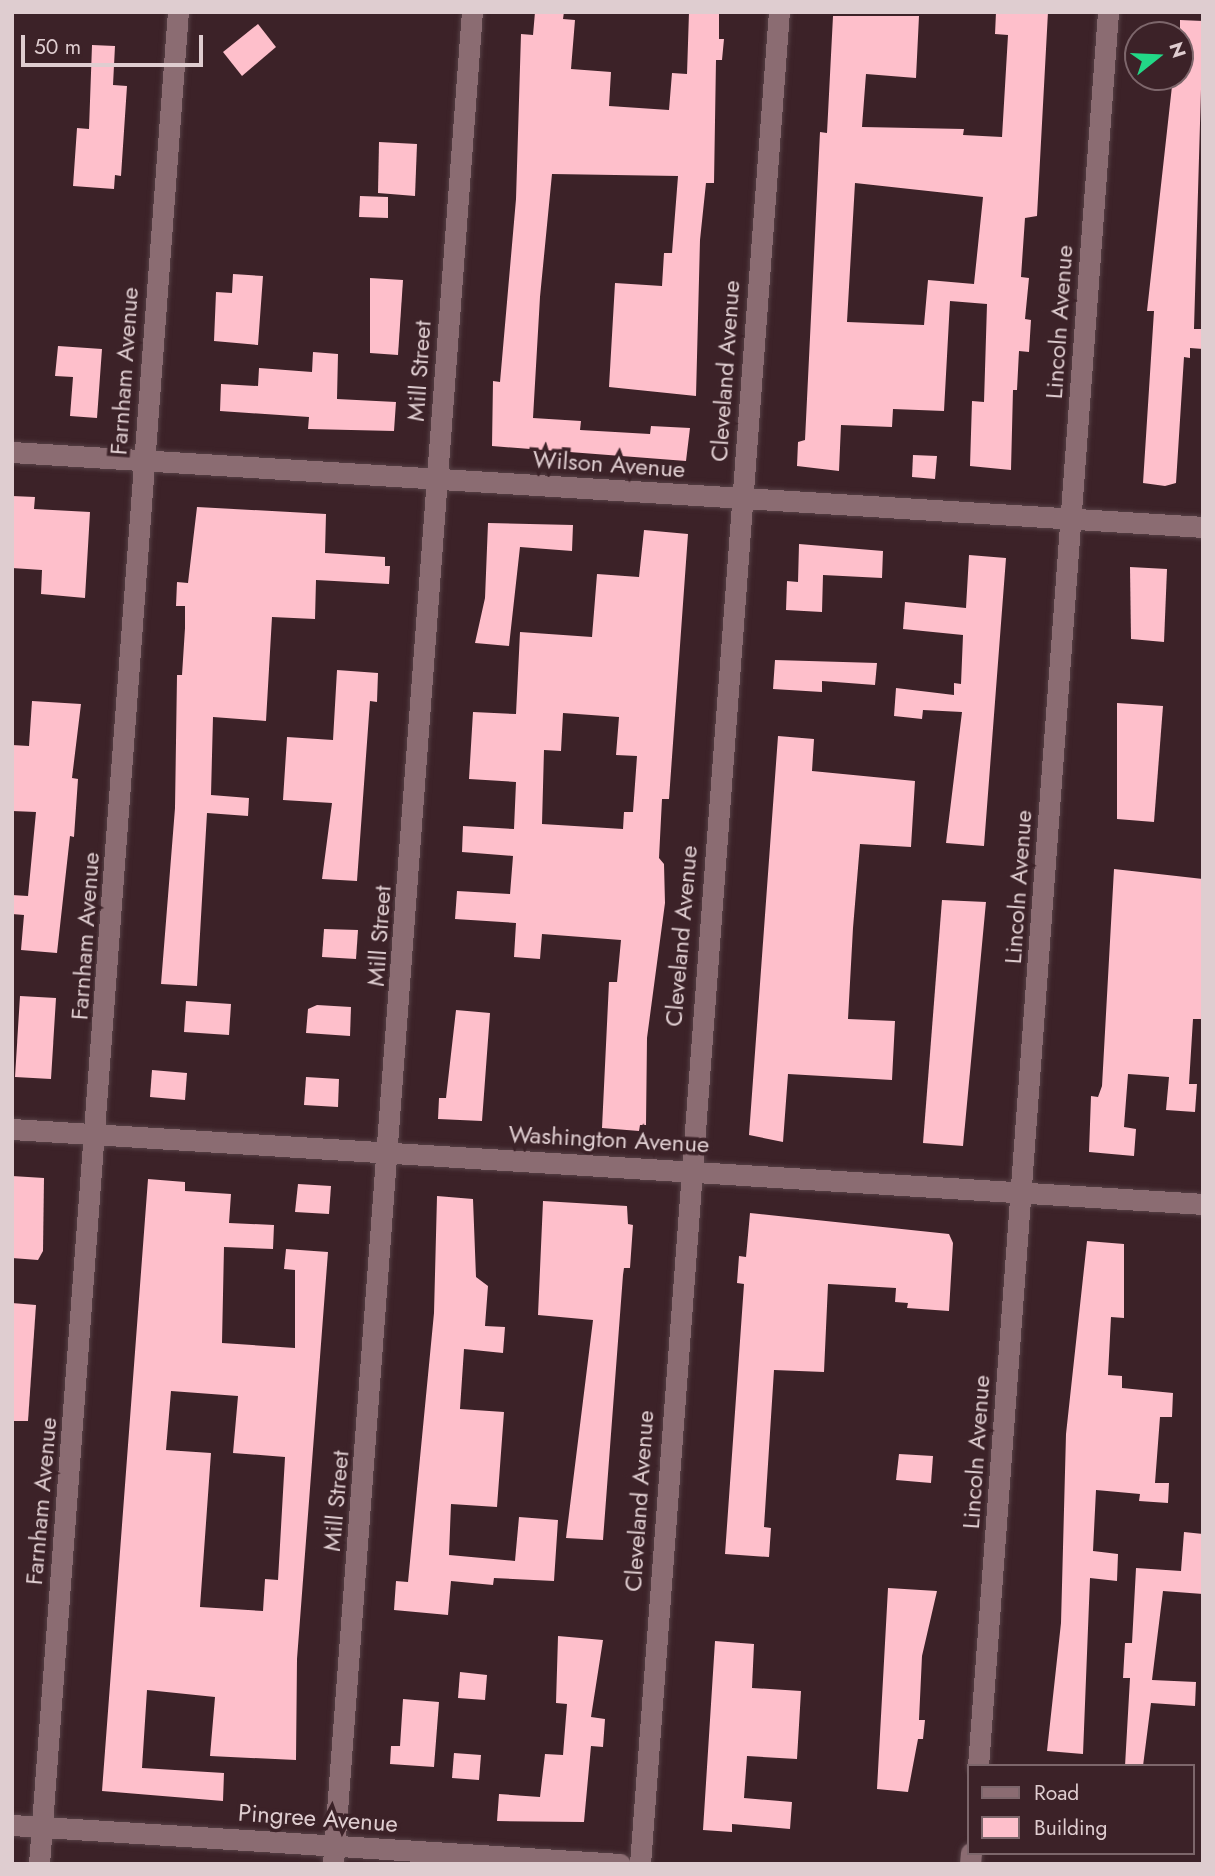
<!DOCTYPE html>
<html>
<head>
<meta charset="utf-8">
<style>
  body { margin:0 }
  #map { position:relative; width:1215px; height:1876px; overflow:hidden; background:#3c2228; font-family:Jost,sans-serif }
  div>[style] { position:absolute }
  [style*='--x'] { left:calc(var(--x)*1px); top:calc(var(--y)*1px); width:calc(var(--w)*1px); rotate:calc(var(--a)*1deg) }
  .building>* { inset:0; background:#febfcb }
  .roads { filter:drop-shadow(0 0 2px #574146) drop-shadow(0 0 2px #574146) }
  .minor>* { height:21px; margin:-10.5px; padding:0 10.5px; transform-origin:10.5px; border-radius:10.5px; background:#8b6c72 }
  span { translate:-50% -50%; white-space:nowrap; text-align:center; line-height:1.15; -webkit-text-stroke:7px #3c2228; paint-order:stroke }
  .street-label { font-size:24px; color:#dfcdd0 }
  .frame { position:absolute; inset:0; border:14px solid #dfcdd0; pointer-events:none }
  .legend { position:absolute; left:967px; top:1764px; width:228px; height:91px; box-sizing:border-box; background:#3c2228; border:2px solid #7d666b; margin:0; padding:9px 12px; list-style:none; font-size:21px; color:#dfcdd0 }
  .legend li { display:flex; align-items:center; gap:14px; height:35px }
  .legend b { width:35px; border:2px solid #7d666b }
  .north { position:absolute; left:1124px; top:21px; width:70px; height:70px; box-sizing:border-box; background:#3c2228; border:2px solid #7d666b; border-radius:50%; rotate:72deg; font-size:19px; font-weight:700; line-height:28px; text-align:center; color:#dfcdd0 }
  .north::after { content:''; display:block; margin:auto; width:24px; height:32px; background:#22d887; clip-path:polygon(50% 0,100% 100%,50% 72%,0 100%) }
  .scale { position:absolute; left:21px; top:35px; width:182px; height:32px; box-sizing:border-box; border:4px solid #dfcdd0; border-top:0; padding-left:9px; font-size:21px; line-height:24px; white-space:nowrap; color:#dfcdd0; -webkit-text-stroke:5px #3c2228; paint-order:stroke }
</style>
</head>
<body>
<div id="map">
  <div class="building">
    <div style="clip-path:polygon(535px 12px,564px 12px,563px 19px,575px 20px,571px 69px,611px 72px,609px 106px,669px 110px,672px 73px,687px 74px,689px 12px,719px 12px,719px 39px,724px 39px,722px 60px,716px 60px,714px 183px,706px 183px,700px 240px,696px 396px,609px 387px,615px 283px,662px 286px,664px 253px,672px 253px,678px 176px,552px 174px,540px 297px,533px 418px,581px 421px,580px 430px,650px 434px,651px 426px,690px 428px,686px 461px,492px 446px,493px 381px,500px 382px,516px 199px,521px 34px,533px 35px)"></div>
    <div style="clip-path:polygon(evenodd,996px 12px,1048px 12px,1037px 216px,1025px 218px,1021px 277px,1029px 278px,1025px 319px,1031px 320px,1029px 352px,1019px 351px,1017px 390px,1013px 390px,1011px 470px,970px 466px,972px 401px,984px 402px,987px 304px,950px 301px,944px 411px,893px 409px,892px 427px,841px 425px,839px 471px,797px 466px,798px 442px,805px 440px,820px 132px,827px 133px,833px 16px,919px 16px,916px 78px,866px 74px,862px 127px,964px 129px,963px 135px,1002px 137px,1008px 35px,995px 34px,996px 12px,855px 183px,983px 197px,974px 284px,928px 280px,924px 325px,847px 322px,855px 183px)"></div>
    <div style="clip-path:polygon(1180px 20px,1203px 21px,1194px 329px,1203px 329px,1203px 349px,1190px 348px,1190px 358px,1184px 357px,1176px 483px,1165px 486px,1143px 483px,1154px 311px,1147px 311px,1173px 77px,1180px 77px)"></div>
    <div style="clip-path:polygon(258px 24px,276px 47px,242px 76px,223px 52px)"></div>
    <div style="clip-path:polygon(92px 45px,115px 46px,113px 85px,127px 86px,121px 176px,115px 175px,114px 189px,73px 186px,77px 128px,89px 129px)"></div>
    <div style="clip-path:polygon(379px 142px,417px 144px,415px 196px,378px 193px)"></div>
    <div style="clip-path:polygon(360px 196px,388px 197px,388px 218px,359px 217px)"></div>
    <div style="clip-path:polygon(233px 274px,263px 276px,258px 345px,214px 341px,216px 292px,232px 293px)"></div>
    <div style="clip-path:polygon(370px 278px,403px 280px,398px 355px,370px 353px)"></div>
    <div style="clip-path:polygon(58px 346px,102px 349px,97px 418px,70px 416px,73px 377px,55px 376px)"></div>
    <div style="clip-path:polygon(313px 352px,338px 354px,337px 399px,396px 402px,394px 431px,308px 429px,309px 417px,220px 411px,221px 384px,258px 386px,259px 368px,312px 372px)"></div>
    <div style="clip-path:polygon(913px 455px,937px 456px,935px 479px,912px 477px)"></div>
    <div style="clip-path:polygon(12px 496px,35px 497px,34px 509px,90px 512px,85px 598px,41px 594px,42px 570px,12px 568px)"></div>
    <div style="clip-path:polygon(197px 507px,326px 514px,325px 553px,385px 557px,385px 566px,390px 566px,389px 584px,316px 580px,315px 619px,272px 617px,266px 721px,213px 717px,211px 795px,249px 798px,248px 816px,207px 813px,197px 986px,161px 984px,175px 808px,177px 675px,182px 675px,185px 628px,185px 606px,176px 606px,177px 582px,188px 583px)"></div>
    <div style="clip-path:polygon(488px 523px,573px 525px,572px 551px,520px 547px,509px 646px,475px 643px,485px 598px)"></div>
    <div style="clip-path:polygon(evenodd,644px 530px,688px 534px,669px 799px,662px 799px,659px 858px,664px 864px,665px 903px,647px 1038px,646px 1125px,640px 1125px,639px 1131px,602px 1128px,609px 982px,617px 982px,621px 940px,542px 934px,540px 959px,514px 957px,516px 923px,455px 919px,457px 891px,510px 894px,513px 856px,462px 852px,463px 826px,514px 829px,516px 782px,469px 779px,473px 712px,516px 714px,520px 632px,592px 637px,597px 574px,639px 577px,644px 530px,563px 713px,619px 717px,616px 755px,637px 756px,633px 812px,624px 812px,623px 829px,542px 824px,544px 750px,561px 751px,563px 713px)"></div>
    <div style="clip-path:polygon(799px 544px,883px 551px,882px 578px,823px 575px,822px 612px,786px 610px,787px 581px,798px 582px)"></div>
    <div style="clip-path:polygon(969px 555px,1006px 558px,984px 846px,946px 843px,962px 712px,923px 710px,922px 719px,894px 716px,896px 688px,954px 695px,954px 683px,961px 684px,963px 635px,903px 629px,905px 602px,966px 608px)"></div>
    <div style="clip-path:polygon(1130px 567px,1167px 569px,1164px 642px,1131px 639px)"></div>
    <div style="clip-path:polygon(775px 660px,877px 663px,875px 685px,822px 681px,822px 692px,773px 689px)"></div>
    <div style="clip-path:polygon(337px 670px,378px 673px,377px 702px,370px 701px,357px 881px,322px 879px,332px 803px,283px 800px,287px 737px,333px 740px)"></div>
    <div style="clip-path:polygon(32px 701px,81px 704px,72px 778px,78px 779px,74px 837px,70px 836px,57px 953px,21px 950px,24px 915px,12px 914px,12px 895px,28px 896px,36px 812px,12px 811px,12px 745px,29px 746px)"></div>
    <div style="clip-path:polygon(1117px 703px,1163px 706px,1154px 822px,1117px 819px)"></div>
    <div style="clip-path:polygon(778px 736px,814px 739px,812px 771px,915px 781px,911px 847px,860px 844px,853px 928px,848px 1019px,895px 1021px,892px 1080px,788px 1074px,783px 1142px,749px 1135px)"></div>
    <div style="clip-path:polygon(1114px 869px,1203px 879px,1202px 997px,1201px 1019px,1193px 1019px,1189px 1084px,1197px 1084px,1195px 1112px,1166px 1110px,1169px 1077px,1128px 1074px,1124px 1127px,1136px 1129px,1134px 1156px,1089px 1152px,1091px 1096px,1098px 1097px,1102px 1086px)"></div>
    <div style="clip-path:polygon(942px 900px,986px 902px,963px 1146px,923px 1143px)"></div>
    <div style="clip-path:polygon(324px 929px,358px 930px,356px 959px,322px 957px)"></div>
    <div style="clip-path:polygon(20px 996px,56px 998px,51px 1079px,15px 1077px)"></div>
    <div style="clip-path:polygon(186px 1001px,231px 1004px,229px 1035px,184px 1032px)"></div>
    <div style="clip-path:polygon(317px 1005px,351px 1007px,350px 1036px,306px 1033px,308px 1009px)"></div>
    <div style="clip-path:polygon(456px 1010px,490px 1013px,482px 1121px,438px 1119px,439px 1098px,446px 1098px)"></div>
    <div style="clip-path:polygon(152px 1070px,187px 1073px,185px 1100px,150px 1097px)"></div>
    <div style="clip-path:polygon(306px 1077px,339px 1079px,338px 1107px,304px 1105px)"></div>
    <div style="clip-path:polygon(12px 1176px,44px 1178px,43px 1251px,38px 1260px,12px 1258px)"></div>
    <div style="clip-path:polygon(evenodd,148px 1179px,185px 1182px,185px 1191px,231px 1194px,229px 1223px,274px 1225px,273px 1249px,224px 1247px,222px 1343px,295px 1348px,295px 1270px,284px 1269px,286px 1249px,328px 1252px,297px 1659px,296px 1760px,210px 1756px,215px 1697px,147px 1690px,142px 1768px,224px 1773px,223px 1801px,102px 1791px,148px 1179px,171px 1391px,238px 1396px,233px 1453px,285px 1457px,278px 1580px,265px 1579px,263px 1611px,200px 1607px,211px 1453px,166px 1450px,171px 1391px)"></div>
    <div style="clip-path:polygon(298px 1184px,331px 1186px,329px 1214px,295px 1212px)"></div>
    <div style="clip-path:polygon(437px 1196px,473px 1199px,476px 1277px,488px 1286px,485px 1326px,505px 1327px,503px 1353px,464px 1349px,460px 1409px,504px 1412px,497px 1507px,451px 1504px,449px 1555px,515px 1561px,519px 1517px,558px 1520px,554px 1581px,494px 1578px,493px 1585px,451px 1581px,448px 1615px,394px 1610px,396px 1581px,408px 1582px,434px 1313px)"></div>
    <div style="clip-path:polygon(543px 1201px,627px 1206px,628px 1224px,633px 1225px,630px 1268px,624px 1268px,623px 1275px,603px 1540px,566px 1538px,593px 1320px,538px 1315px)"></div>
    <div style="clip-path:polygon(750px 1213px,949px 1234px,953px 1243px,949px 1311px,907px 1308px,908px 1303px,895px 1302px,896px 1288px,828px 1284px,824px 1372px,774px 1370px,764px 1527px,771px 1528px,769px 1557px,725px 1554px,744px 1284px,737px 1283px,739px 1256px,746px 1257px)"></div>
    <div style="clip-path:polygon(1087px 1241px,1124px 1244px,1124px 1318px,1111px 1317px,1108px 1375px,1122px 1376px,1122px 1388px,1173px 1393px,1172px 1417px,1160px 1417px,1155px 1483px,1169px 1483px,1168px 1503px,1139px 1501px,1140px 1494px,1096px 1490px,1093px 1551px,1118px 1554px,1117px 1581px,1090px 1578px,1083px 1754px,1047px 1751px,1061px 1623px,1066px 1434px)"></div>
    <div style="clip-path:polygon(12px 1303px,36px 1305px,28px 1421px,12px 1421px)"></div>
    <div style="clip-path:polygon(899px 1454px,933px 1456px,931px 1483px,896px 1480px)"></div>
    <div style="clip-path:polygon(1184px 1532px,1203px 1534px,1203px 1594px,1163px 1591px,1152px 1680px,1196px 1682px,1195px 1706px,1151px 1703px,1143px 1766px,1125px 1766px,1130px 1678px,1123px 1678px,1125px 1643px,1132px 1643px,1136px 1568px,1181px 1571px)"></div>
    <div style="clip-path:polygon(888px 1588px,937px 1591px,922px 1656px,919px 1720px,925px 1720px,923px 1739px,918px 1739px,908px 1792px,877px 1789px)"></div>
    <div style="clip-path:polygon(558px 1636px,603px 1640px,591px 1717px,605px 1719px,603px 1747px,591px 1746px,584px 1822px,497px 1821px,499px 1794px,540px 1797px,545px 1754px,563px 1755px,567px 1704px,556px 1703px)"></div>
    <div style="clip-path:polygon(715px 1641px,754px 1644px,752px 1688px,801px 1691px,797px 1759px,747px 1756px,744px 1798px,792px 1802px,790px 1829px,732px 1824px,732px 1832px,703px 1830px)"></div>
    <div style="clip-path:polygon(460px 1672px,487px 1675px,485px 1700px,458px 1698px)"></div>
    <div style="clip-path:polygon(403px 1699px,439px 1702px,434px 1767px,390px 1764px,391px 1746px,400px 1746px)"></div>
    <div style="clip-path:polygon(454px 1753px,481px 1755px,479px 1780px,452px 1778px)"></div>
  </div>
  <div class="roads">
    <div class="minor">
      <div style="--x:12;--y:452;--w:1193;--a:3.6"></div>
      <div style="--x:12;--y:1129;--w:1193;--a:3.6"></div>
      <div style="--x:978;--y:1766;--w:1759;--a:-85.76"></div>
      <div style="--x:12;--y:1825;--w:609;--a:3.67"></div>
      <div style="--x:39;--y:1864;--w:1857;--a:-85.71"></div>
      <div style="--x:333;--y:1864;--w:1857;--a:-85.71"></div>
      <div style="--x:640;--y:1864;--w:1857;--a:-85.71"></div>
      <div style="--x:970;--y:1864;--w:11;--a:-85"></div>
    </div>
  </div>
  <div class="street-label">
    <span style="left:1059px;top:322px;rotate:-86deg">Lincoln Avenue</span>
    <span style="left:124px;top:371px;rotate:-86deg">Farnham Avenue</span>
    <span style="left:419px;top:371px;rotate:-86deg">Mill Street</span>
    <span style="left:725px;top:371px;rotate:-86deg">Cleveland Avenue</span>
    <span style="left:609px;top:464px;rotate:4deg">Wilson Avenue</span>
    <span style="left:1018px;top:887px;rotate:-86deg">Lincoln Avenue</span>
    <span style="left:85px;top:936px;rotate:-86deg">Farnham Avenue</span>
    <span style="left:379px;top:936px;rotate:-86deg">Mill Street</span>
    <span style="left:681px;top:936px;rotate:-85deg">Cleveland Avenue</span>
    <span style="left:609px;top:1139px;rotate:3deg">Washington Avenue</span>
    <span style="left:976px;top:1452px;rotate:-86deg">Lincoln Avenue</span>
    <span style="left:41px;top:1501px;rotate:-85deg">Farnham Avenue</span>
    <span style="left:336px;top:1501px;rotate:-85deg">Mill Street</span>
    <span style="left:639px;top:1501px;rotate:-86deg">Cleveland Avenue</span>
    <span style="left:318px;top:1818px;rotate:4deg">Pingree Avenue</span>
  </div>
  <div class="frame"></div>
  <ul class="legend">
  <li><b style="height:9px;background:#8b6c72"></b>Road</li>
  <li><b style="height:19px;background:#febfcb"></b>Building</li>
  </ul>
  <div class="north">N</div>
  <div class="scale">50 m</div>
</div>
</body>
</html>
